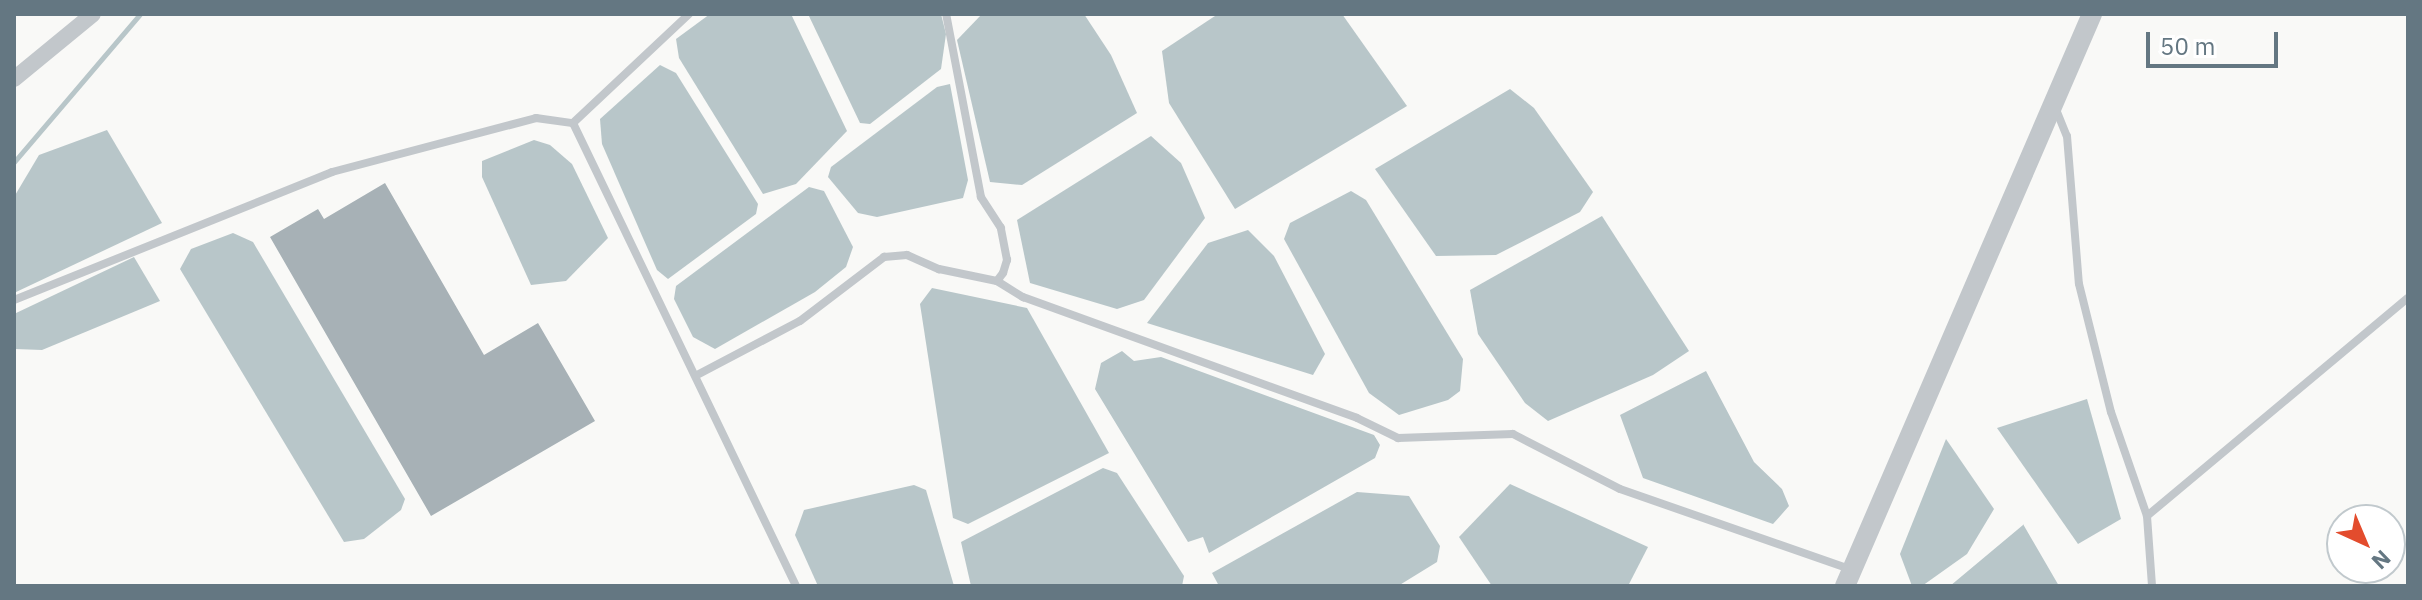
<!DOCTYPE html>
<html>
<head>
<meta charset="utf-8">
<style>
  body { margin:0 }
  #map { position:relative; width:2422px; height:600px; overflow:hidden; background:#f9f9f7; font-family:"IBM Plex Sans",sans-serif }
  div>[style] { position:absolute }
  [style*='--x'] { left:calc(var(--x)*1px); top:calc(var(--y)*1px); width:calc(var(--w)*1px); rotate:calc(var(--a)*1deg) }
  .water>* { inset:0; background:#b8c6c9 }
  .stream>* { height:5px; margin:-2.5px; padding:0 2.5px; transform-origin:2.5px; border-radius:2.5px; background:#b8c6c9 }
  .building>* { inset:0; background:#a7b1b6 }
  .service>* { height:8px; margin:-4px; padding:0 4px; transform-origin:4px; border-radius:4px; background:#c2c7cb }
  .minor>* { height:16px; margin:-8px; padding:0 8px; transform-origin:8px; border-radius:8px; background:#c2c7cb }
  .tertiary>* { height:20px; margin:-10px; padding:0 10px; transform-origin:10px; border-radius:10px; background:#c2c7cb }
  span { translate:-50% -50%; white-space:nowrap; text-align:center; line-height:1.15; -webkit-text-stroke:8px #fff; paint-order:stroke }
  .frame { position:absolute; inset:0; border:16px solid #647782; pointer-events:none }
  .north { position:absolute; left:2326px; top:504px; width:80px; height:80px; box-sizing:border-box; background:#fff; border:2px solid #c1c9cd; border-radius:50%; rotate:136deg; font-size:22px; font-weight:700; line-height:32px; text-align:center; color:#647782 }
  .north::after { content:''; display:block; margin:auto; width:28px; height:36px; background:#e34c2d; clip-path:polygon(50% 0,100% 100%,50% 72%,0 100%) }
  .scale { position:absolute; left:2146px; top:32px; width:132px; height:36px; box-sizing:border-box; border:4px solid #647782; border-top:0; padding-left:10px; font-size:24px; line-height:28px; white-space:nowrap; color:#647782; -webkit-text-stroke:6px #fff; paint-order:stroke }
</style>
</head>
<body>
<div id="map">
  <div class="water">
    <div style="clip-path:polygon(710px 14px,791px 14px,847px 131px,796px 184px,763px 194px,679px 58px,676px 39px)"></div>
    <div style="clip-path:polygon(808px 14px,941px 14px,946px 34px,941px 69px,870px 124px,860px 123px)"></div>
    <div style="clip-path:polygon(982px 14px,1084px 14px,1111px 55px,1137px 113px,1022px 185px,990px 182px,957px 40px)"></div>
    <div style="clip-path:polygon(1218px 14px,1342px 14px,1407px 106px,1235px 209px,1169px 103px,1162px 51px)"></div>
    <div style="clip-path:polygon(660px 65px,676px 73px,758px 204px,756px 214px,668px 279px,657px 270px,602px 144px,600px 119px)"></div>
    <div style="clip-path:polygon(950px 84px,968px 180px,963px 198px,877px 217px,858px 213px,828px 177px,831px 167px,937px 87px)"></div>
    <div style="clip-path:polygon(1510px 89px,1534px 108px,1593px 192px,1580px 212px,1496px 255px,1436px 256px,1375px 169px)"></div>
    <div style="clip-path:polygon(107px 130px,162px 223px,14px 293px,14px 197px,39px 155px)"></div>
    <div style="clip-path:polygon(1151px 136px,1181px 163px,1205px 218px,1144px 300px,1117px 309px,1030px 283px,1017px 220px)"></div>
    <div style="clip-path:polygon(534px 140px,550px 145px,572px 164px,608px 238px,566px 281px,531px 285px,482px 177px,482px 161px)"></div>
    <div style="clip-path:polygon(809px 187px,824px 191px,853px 247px,846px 267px,815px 292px,715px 349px,693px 337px,674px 299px,676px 286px)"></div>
    <div style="clip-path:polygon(1351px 191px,1366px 200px,1463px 359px,1460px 391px,1448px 400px,1399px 415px,1369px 393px,1284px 239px,1290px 223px)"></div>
    <div style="clip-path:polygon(1602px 216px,1689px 351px,1653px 375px,1548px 421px,1525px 403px,1478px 334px,1470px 290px)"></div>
    <div style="clip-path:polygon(1248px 230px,1274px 256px,1325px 354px,1313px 375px,1147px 323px,1208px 243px)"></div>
    <div style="clip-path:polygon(233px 233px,253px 242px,405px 499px,401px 510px,364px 539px,344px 542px,180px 269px,191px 249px)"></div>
    <div style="clip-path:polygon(134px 257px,160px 301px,42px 350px,15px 349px,14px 314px)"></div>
    <div style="clip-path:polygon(932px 288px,1027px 308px,1109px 453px,968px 524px,953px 518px,920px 304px)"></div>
    <div style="clip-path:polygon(1122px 351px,1134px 361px,1161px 357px,1374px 435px,1380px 445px,1375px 458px,1209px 553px,1203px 537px,1188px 542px,1095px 389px,1101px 363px)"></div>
    <div style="clip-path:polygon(1706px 371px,1754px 462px,1782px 489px,1789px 506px,1773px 524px,1643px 478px,1620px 415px)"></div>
    <div style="clip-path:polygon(2087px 399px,2121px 519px,2078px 544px,1997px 428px)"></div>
    <div style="clip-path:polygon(1946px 439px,1994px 509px,1967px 554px,1922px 586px,1912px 586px,1900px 554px)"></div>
    <div style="clip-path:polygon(1103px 468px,1117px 473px,1184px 576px,1182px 586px,971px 586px,961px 542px)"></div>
    <div style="clip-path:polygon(1510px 484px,1648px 547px,1628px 586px,1492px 586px,1459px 537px)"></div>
    <div style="clip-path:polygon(914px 485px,926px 490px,954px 586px,818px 586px,795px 535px,804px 510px)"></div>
    <div style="clip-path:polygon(1357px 492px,1409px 496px,1440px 546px,1437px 562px,1398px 586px,1219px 586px,1212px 573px)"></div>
    <div style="clip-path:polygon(2023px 524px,2059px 586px,1950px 586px,2023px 525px)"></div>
  </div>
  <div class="stream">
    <div style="--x:14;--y:162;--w:194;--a:-49.6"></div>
  </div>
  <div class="building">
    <div style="clip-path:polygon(385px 183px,484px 355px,538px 323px,595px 421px,431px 516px,270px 237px,318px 209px,324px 219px)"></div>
  </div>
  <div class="service">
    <div style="--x:2055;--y:107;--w:31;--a:68"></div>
    <div style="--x:2067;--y:136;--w:148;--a:85.4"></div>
    <div style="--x:2079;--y:284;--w:132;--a:76"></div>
    <div style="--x:2111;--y:412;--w:110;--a:70.9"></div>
    <div style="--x:2147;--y:516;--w:70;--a:85.9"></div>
    <div style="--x:573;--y:123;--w:514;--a:64.28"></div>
    <div style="--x:997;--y:281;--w:31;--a:32"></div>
    <div style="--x:1023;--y:297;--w:355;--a:19.9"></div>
    <div style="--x:1357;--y:418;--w:46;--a:26"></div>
    <div style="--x:1398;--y:438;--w:115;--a:-2"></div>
    <div style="--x:1513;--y:434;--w:120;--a:27.2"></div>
    <div style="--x:1620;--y:489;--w:244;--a:19.2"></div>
    <div style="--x:14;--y:300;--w:343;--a:-21.9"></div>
    <div style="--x:332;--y:172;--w:211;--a:-14.8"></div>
    <div style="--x:536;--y:118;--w:37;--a:8"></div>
    <div style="--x:573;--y:123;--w:159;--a:-43.2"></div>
    <div style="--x:697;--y:375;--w:116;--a:-27.7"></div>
    <div style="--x:800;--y:321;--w:106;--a:-37.3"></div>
    <div style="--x:884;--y:257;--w:23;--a:-5"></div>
    <div style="--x:907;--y:255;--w:35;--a:24"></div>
    <div style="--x:939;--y:269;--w:59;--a:11.7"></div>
    <div style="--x:997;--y:281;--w:10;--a:-53"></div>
    <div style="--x:1003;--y:273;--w:14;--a:-73"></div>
    <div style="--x:1007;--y:260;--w:33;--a:-101"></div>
    <div style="--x:1001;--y:228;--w:37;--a:-123"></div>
    <div style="--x:981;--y:197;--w:186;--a:-100.8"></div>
    <div style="--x:2147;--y:516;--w:340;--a:-39.9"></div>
  </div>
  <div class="minor">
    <div style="--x:14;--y:79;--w:102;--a:-39.4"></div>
  </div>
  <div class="tertiary">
    <div style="--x:1845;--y:586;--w:623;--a:-66.64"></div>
  </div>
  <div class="frame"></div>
  <div class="north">N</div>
  <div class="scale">50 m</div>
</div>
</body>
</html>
